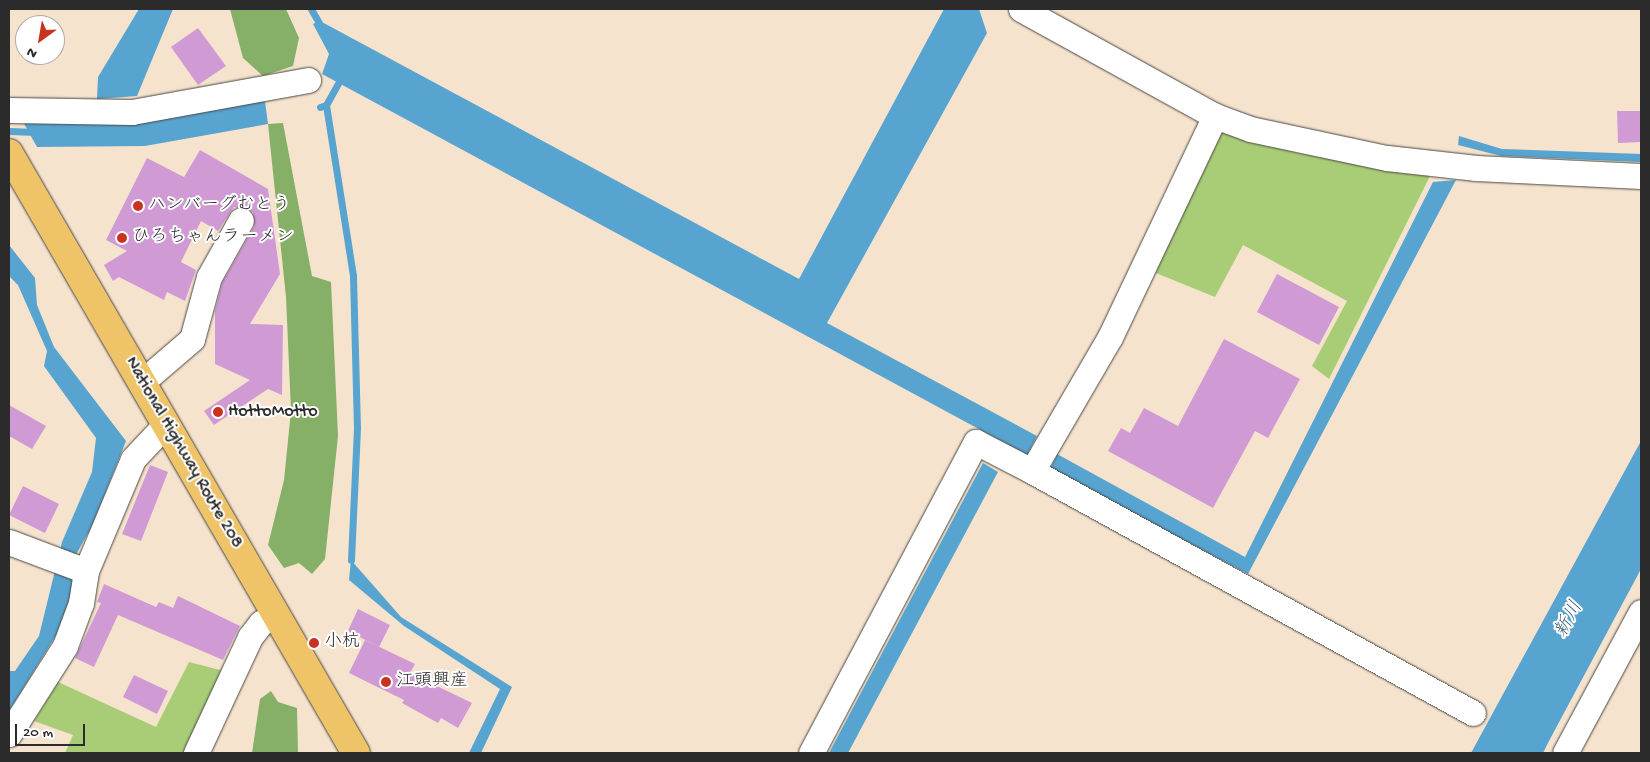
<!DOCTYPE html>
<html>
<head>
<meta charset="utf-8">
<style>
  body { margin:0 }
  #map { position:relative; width:1650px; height:762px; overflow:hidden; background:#f6e3cd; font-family:"Gochi Hand","Klee One",sans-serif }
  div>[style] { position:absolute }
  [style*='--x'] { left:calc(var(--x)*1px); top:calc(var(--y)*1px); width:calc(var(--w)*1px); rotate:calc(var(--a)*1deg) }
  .green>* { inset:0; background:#a9cd76 }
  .forest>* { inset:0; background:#86b067 }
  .water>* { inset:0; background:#57a4d0 }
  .stream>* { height:7px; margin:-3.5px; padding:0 3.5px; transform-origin:3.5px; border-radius:3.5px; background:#57a4d0 }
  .building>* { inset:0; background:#d09ad5 }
  .roads { filter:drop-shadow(0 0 1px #494743) drop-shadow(0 0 1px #494743) }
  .street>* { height:25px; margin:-12.5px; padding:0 12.5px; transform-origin:12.5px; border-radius:12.5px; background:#fff }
  .highway>* { height:28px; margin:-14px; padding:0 14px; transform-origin:14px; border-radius:14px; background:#efc469 }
  .dots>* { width:14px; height:14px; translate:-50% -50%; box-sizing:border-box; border:2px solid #fff; border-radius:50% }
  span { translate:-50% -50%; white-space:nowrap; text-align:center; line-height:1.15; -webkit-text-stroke:4px #fff; paint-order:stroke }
  .poi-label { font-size:18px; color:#2b2b2b }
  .left { translate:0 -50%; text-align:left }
  .street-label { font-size:18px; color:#2b2b2b }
  .water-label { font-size:19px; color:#3f6175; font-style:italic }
  .frame { position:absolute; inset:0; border:10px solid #2b2b2b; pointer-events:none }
  .north { position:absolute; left:15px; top:15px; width:50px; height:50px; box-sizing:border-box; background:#fff; border:1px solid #aaa; border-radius:50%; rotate:212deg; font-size:14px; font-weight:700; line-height:20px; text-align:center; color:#2b2b2b }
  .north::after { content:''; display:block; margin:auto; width:18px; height:22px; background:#c8321e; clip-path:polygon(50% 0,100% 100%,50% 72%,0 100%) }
  .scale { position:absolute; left:15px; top:724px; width:70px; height:22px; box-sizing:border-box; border:2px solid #2b2b2b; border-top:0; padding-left:6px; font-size:15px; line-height:18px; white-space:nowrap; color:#2b2b2b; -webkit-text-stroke:4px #fff; paint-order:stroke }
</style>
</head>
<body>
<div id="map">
  <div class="green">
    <div style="clip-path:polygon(1216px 129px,1297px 153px,1431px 174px,1329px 379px,1312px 366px,1347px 301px,1243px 245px,1215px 297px,1151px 271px)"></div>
    <div style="clip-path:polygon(189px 662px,224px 671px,183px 753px,65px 753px,73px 735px,34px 721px,58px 682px,156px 727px)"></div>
  </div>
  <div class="forest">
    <div style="clip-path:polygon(230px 9px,286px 9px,299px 38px,293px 66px,263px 76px,243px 58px)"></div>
    <div style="clip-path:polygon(283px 123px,312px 276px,331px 282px,338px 436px,325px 559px,312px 574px,299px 563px,284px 568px,268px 545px,284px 480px,291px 411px,286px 297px,268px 124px)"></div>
    <div style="clip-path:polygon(271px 691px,278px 702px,297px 708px,298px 753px,252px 753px,260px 699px)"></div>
  </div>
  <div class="water">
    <div style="clip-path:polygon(139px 9px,173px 9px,137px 96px,97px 99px,98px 77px)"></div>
    <div style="clip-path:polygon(944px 9px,979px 9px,987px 33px,827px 323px,1037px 436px,1027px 455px,322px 74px,329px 54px,313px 24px,320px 21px,799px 279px)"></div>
    <div style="clip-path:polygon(265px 101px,268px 124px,145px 146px,37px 147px,22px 120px,112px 122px)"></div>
    <div style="clip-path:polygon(1459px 136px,1502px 149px,1641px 154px,1641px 162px,1501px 156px,1458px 145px)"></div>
    <div style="clip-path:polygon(1456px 180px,1248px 574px,1050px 470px,1057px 454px,1245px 557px,1433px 182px)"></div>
    <div style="clip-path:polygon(9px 245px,35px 278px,37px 305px,54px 347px,126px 441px,92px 526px,73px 560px,73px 591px,63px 624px,9px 711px,9px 671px,15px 671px,39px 636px,62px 542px,92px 472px,96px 438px,44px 366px,47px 351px,18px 285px,9px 276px)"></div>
    <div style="clip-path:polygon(1641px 441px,1641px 569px,1549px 741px,1543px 753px,1471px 753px)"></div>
    <div style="clip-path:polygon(983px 463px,998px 472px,848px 753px,829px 753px)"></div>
    <div style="clip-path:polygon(351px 560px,401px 617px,512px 687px,481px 753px,469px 753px,500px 689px,404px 626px,349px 580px)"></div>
  </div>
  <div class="stream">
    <div style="--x:311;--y:9;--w:24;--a:60"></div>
    <div style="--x:326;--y:105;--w:173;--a:81"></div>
    <div style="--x:353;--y:276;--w:152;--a:88.5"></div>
    <div style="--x:357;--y:428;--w:132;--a:92.6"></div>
    <div style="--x:320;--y:107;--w:6;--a:-18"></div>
    <div style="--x:326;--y:105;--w:33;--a:-61"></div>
    <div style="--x:9;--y:131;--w:27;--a:2"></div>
  </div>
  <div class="building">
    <div style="clip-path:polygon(198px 28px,226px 66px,198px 85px,171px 47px)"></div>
    <div style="clip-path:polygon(1617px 111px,1641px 111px,1641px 142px,1618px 143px)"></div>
    <div style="clip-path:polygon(200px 150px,268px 189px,280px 274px,250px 324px,283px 325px,282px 395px,268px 389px,214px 425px,204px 411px,250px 380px,215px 364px,215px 311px,222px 283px,254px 227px,253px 212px,234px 207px,218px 231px,201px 221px,181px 262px,196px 270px,185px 301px,167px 292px,164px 300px,119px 277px,113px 281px,104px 265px,127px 251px,106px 240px,147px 158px,184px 177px)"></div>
    <div style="clip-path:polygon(1277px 274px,1339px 307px,1319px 345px,1257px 312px)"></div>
    <div style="clip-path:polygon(1224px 339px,1300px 379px,1268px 438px,1255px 431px,1213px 508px,1108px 451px,1121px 428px,1130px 433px,1144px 408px,1178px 426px)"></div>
    <div style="clip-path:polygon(9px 405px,46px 426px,32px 449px,9px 436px)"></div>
    <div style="clip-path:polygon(150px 465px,168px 472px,141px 541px,122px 534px)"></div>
    <div style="clip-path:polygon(23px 486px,59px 504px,45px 533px,9px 515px)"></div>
    <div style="clip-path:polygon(104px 584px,156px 607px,159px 602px,173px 608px,178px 596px,240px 626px,223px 660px,118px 615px,94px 667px,75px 658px,101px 603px,97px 602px)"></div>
    <div style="clip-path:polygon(358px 609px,390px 625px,379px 647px,348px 631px)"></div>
    <div style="clip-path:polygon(365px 640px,415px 664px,410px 673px,472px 703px,458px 728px,441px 718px,438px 723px,402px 703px,404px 700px,349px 673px)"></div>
    <div style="clip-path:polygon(134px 675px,168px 691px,157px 714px,123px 697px)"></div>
  </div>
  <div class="roads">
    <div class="street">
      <div style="--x:1021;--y:9;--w:222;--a:28.9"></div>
      <div style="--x:1215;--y:116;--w:37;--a:20"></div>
      <div style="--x:1250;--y:129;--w:140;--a:12"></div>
      <div style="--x:1387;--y:158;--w:90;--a:6.4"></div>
      <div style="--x:1476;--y:168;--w:165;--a:2.8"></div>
      <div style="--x:9;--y:110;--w:123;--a:0.9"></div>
      <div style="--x:132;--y:112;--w:179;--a:-10.3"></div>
      <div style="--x:142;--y:382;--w:66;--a:-40.7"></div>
      <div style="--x:192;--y:339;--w:64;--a:-74.7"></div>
      <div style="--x:209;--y:277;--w:65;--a:-60.7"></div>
      <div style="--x:1032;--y:471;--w:503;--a:28.76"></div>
      <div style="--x:9;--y:542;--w:82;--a:20.6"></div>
      <div style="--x:9;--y:734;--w:104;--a:-57.5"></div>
      <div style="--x:65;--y:646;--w:46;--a:-69.6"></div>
      <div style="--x:81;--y:603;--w:32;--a:-81"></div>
      <div style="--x:86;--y:571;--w:121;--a:-67.2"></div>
      <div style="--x:133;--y:459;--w:48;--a:-46.7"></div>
      <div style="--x:196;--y:753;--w:128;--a:-65"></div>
      <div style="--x:250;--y:637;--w:18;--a:-52"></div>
      <div style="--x:261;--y:623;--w:17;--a:-31"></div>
      <div style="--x:811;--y:753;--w:352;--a:-62.1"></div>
      <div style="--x:976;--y:442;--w:63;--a:27.4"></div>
      <div style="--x:1032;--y:471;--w:155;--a:-59.8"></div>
      <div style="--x:1110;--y:337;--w:245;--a:-64.6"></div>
      <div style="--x:1565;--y:753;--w:160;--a:-61.7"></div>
    </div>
    <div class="highway">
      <div style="--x:9;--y:153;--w:693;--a:59.96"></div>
    </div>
  </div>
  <div class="dots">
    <div style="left:138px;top:206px;background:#c8321e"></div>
    <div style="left:122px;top:238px;background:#c8321e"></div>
    <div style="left:218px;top:412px;background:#c8321e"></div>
    <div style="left:314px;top:643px;background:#c8321e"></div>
    <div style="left:386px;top:682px;background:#c8321e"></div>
  </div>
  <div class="poi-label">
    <span class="left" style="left:148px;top:206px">ハンバーグむとう</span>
    <span class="left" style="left:132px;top:238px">ひろちゃんラーメン</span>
    <span class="left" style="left:228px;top:412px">HottoMotto</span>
    <span class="left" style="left:324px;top:643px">小杭</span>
    <span class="left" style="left:396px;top:682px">江頭興産</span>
  </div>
  <div class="street-label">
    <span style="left:183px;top:453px;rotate:60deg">National Highway Route 208</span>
  </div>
  <div class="water-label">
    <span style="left:1570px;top:620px;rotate:-62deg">新川</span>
  </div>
  <div class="frame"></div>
  <div class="north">N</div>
  <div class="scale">20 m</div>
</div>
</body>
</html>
